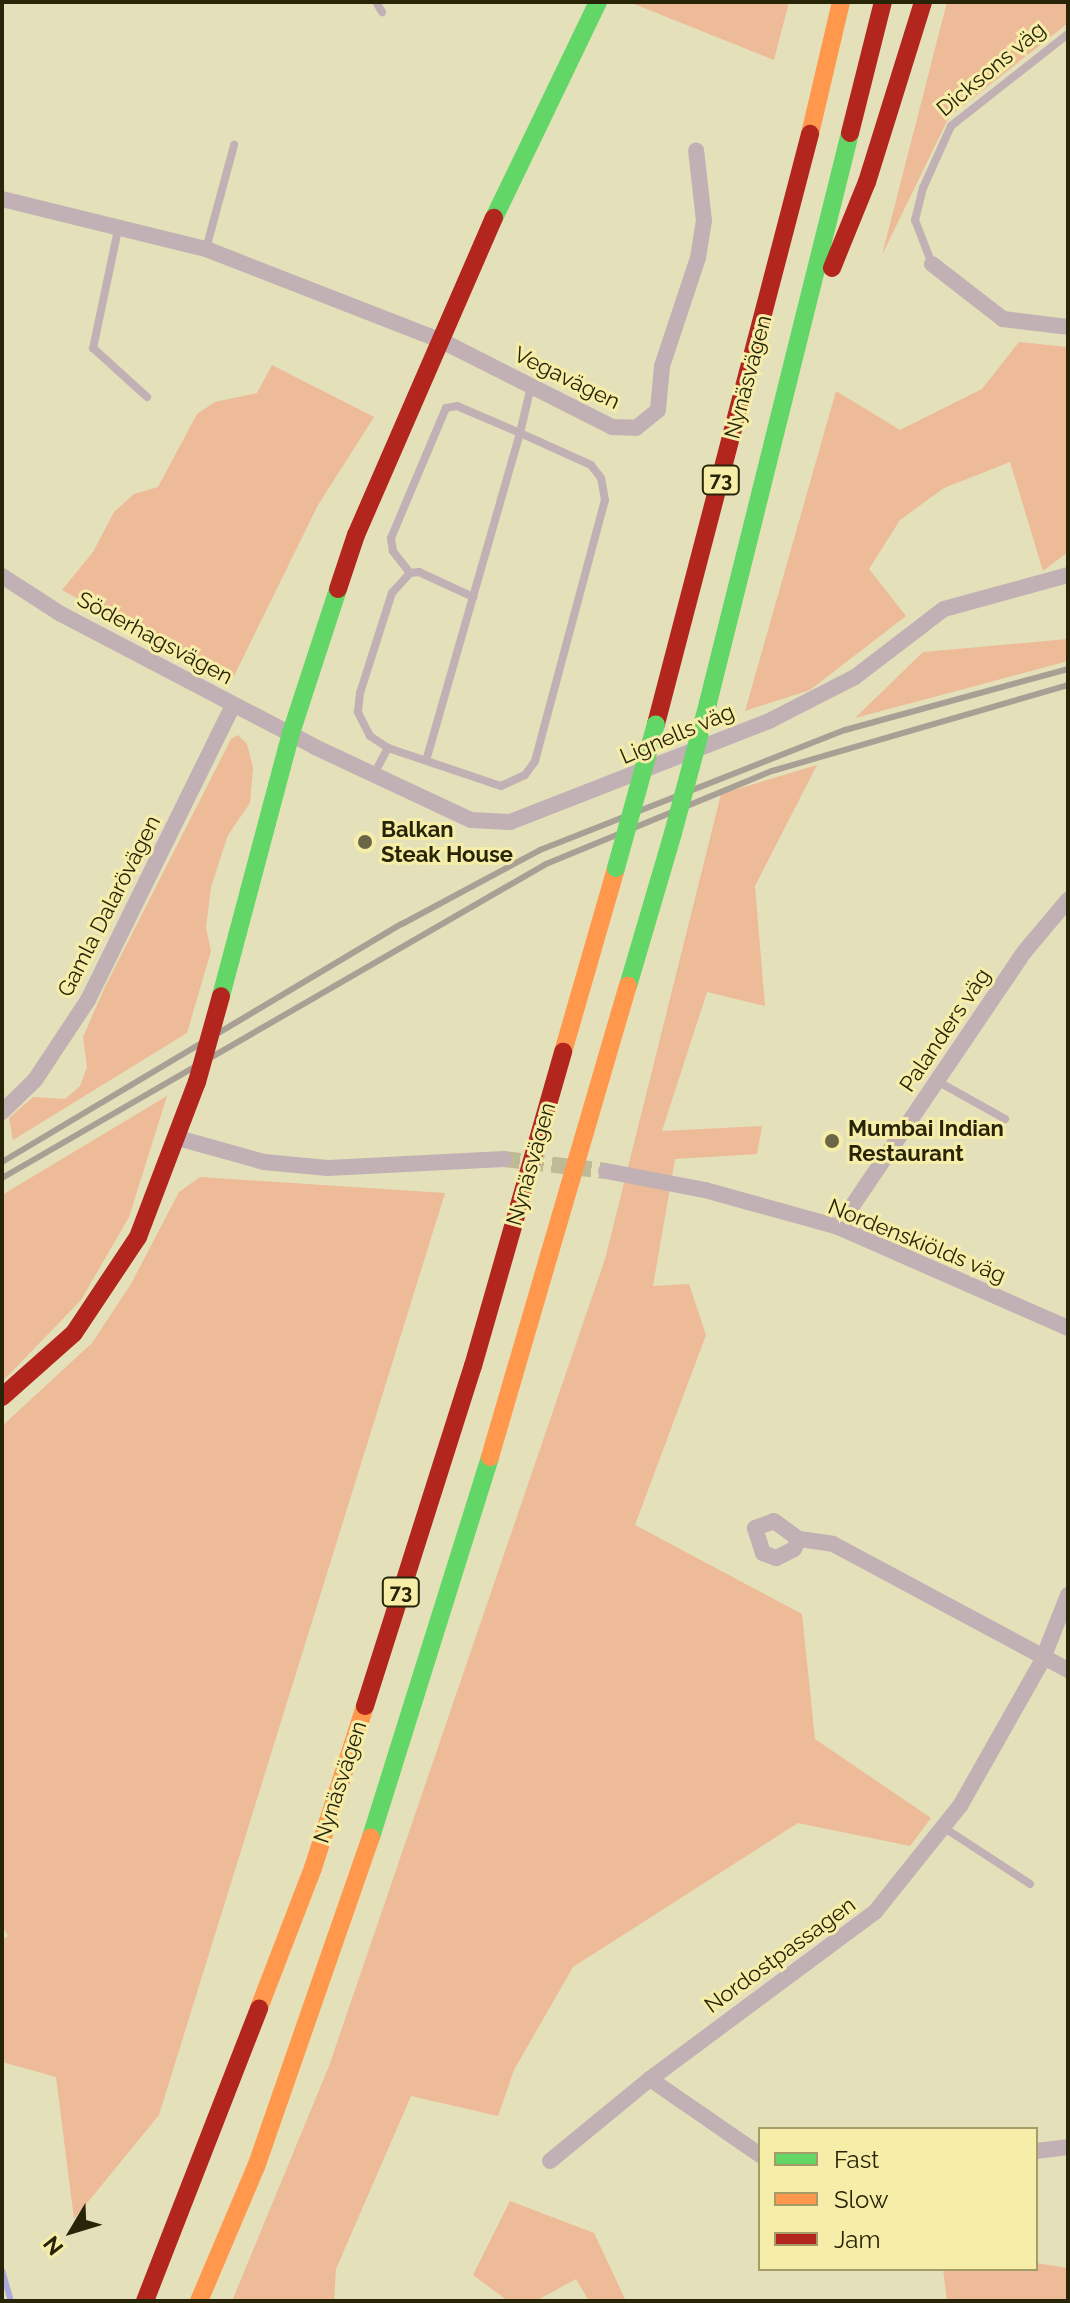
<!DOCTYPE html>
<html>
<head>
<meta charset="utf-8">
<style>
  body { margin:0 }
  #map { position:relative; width:1070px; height:2303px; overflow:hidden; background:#e4e0ba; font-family:Raleway,sans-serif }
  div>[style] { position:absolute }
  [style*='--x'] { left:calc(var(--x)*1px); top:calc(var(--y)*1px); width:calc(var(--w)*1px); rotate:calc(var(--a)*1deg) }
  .green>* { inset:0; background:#edbb98 }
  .stream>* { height:6px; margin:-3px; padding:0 3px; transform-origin:3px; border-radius:3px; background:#abaade }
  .street-tunnel>* { height:16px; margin-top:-8px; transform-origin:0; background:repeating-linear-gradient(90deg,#beba96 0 16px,transparent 0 24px) }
  .lane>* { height:8px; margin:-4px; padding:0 4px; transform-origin:4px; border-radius:4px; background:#c1b1b5 }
  .street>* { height:16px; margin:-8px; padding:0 8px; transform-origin:8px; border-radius:8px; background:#c1b1b5 }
  .fast>* { height:18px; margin:-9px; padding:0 9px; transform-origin:9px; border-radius:9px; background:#63d668 }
  .slow>* { height:18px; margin:-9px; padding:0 9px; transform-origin:9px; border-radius:9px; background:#ff974d }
  .jam>* { height:18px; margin:-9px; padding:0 9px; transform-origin:9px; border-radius:9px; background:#b3261e }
  .rail>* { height:6px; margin:-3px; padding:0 3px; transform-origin:3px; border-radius:3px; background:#a89f95 }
  .fast-bridge>* { height:18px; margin:-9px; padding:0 9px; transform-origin:9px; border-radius:9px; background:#63d668 }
  .jam-bridge>* { height:18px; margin:-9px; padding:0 9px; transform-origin:9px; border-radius:9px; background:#b3261e }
  .dots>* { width:22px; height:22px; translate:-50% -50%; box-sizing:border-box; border:4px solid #f6eda8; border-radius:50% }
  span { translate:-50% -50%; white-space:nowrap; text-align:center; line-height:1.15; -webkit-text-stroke:6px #f6eda8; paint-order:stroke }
  .shield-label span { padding:2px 6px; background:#f6eda8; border:2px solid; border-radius:6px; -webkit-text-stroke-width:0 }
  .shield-label { font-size:20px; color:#282408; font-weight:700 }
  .street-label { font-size:22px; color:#282408 }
  .poi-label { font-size:22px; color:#282408; font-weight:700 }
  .left { translate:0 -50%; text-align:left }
  .frame { position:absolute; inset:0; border:4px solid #282408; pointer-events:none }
  .legend { position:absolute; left:758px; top:2127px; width:280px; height:144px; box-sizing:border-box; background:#f6eda8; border:2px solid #a49d68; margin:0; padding:10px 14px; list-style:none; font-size:24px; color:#282408 }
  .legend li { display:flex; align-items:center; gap:16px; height:40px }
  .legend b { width:40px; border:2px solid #a49d68 }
  .north { position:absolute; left:32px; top:2191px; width:80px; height:80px; -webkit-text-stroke:6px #f6eda8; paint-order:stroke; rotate:232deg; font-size:22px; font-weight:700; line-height:32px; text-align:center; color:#282408 }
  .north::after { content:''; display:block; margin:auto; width:28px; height:36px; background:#282408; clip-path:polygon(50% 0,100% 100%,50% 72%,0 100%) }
</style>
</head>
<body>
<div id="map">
  <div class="green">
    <div style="clip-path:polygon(629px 2px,789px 2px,774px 60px)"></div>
    <div style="clip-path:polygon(947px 2px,1068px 2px,1068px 23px,949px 117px,882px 255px)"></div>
    <div style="clip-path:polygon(1019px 342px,1068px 347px,1068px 552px,1043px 571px,1010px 462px,944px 488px,900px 520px,869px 569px,906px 616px,810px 690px,745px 711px,836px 391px,900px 430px,982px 389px)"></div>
    <div style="clip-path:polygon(272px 365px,374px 417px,318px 505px,231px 682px,62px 590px,93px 552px,114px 512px,134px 494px,158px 487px,197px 414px,215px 402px,257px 393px)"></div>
    <div style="clip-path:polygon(1068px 639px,1068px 661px,855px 718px,923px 652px)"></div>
    <div style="clip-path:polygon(238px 735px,247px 744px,253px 768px,250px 803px,228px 835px,211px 887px,206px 928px,211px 951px,187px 1033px,13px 1140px,9px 1118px,33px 1097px,65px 1099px,80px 1086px,87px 1067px,83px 1037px,104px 989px,231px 739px)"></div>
    <div style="clip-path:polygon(817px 765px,755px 886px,765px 1006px,707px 992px,662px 1131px,762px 1126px,757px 1154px,675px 1159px,653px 1286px,689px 1284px,706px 1335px,635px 1525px,802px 1614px,815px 1739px,931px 1818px,910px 1846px,798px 1823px,573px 1967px,514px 2070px,498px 2116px,411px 2096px,336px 2269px,334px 2301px,232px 2301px,329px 2066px,605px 1259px,721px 794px)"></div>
    <div style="clip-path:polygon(167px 1096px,129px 1217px,81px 1300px,2px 1382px,2px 1195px)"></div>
    <div style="clip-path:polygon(200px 1177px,445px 1193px,159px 2115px,74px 2219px,56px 2077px,2px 2062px,2px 1940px,8px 1936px,2px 1926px,2px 1426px,92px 1343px,131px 1284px,179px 1192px)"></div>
    <div style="clip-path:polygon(510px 2201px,594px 2233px,626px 2301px,589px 2301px,576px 2279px,536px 2301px,508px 2301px,473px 2275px)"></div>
    <div style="clip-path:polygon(1036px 2263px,1068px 2268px,1068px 2301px,947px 2301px,943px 2269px,1036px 2269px)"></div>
  </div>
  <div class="stream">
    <div style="--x:2;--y:2270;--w:32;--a:74"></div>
  </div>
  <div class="street-tunnel">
    <div style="--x:504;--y:1159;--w:103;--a:6.7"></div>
  </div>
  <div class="lane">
    <div style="--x:376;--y:2;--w:12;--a:59"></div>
    <div style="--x:119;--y:225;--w:126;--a:101.9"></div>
    <div style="--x:93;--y:348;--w:73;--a:42.2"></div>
    <div style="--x:206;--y:249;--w:108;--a:-74.9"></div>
    <div style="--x:932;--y:264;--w:47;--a:-111.1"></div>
    <div style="--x:915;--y:220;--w:33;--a:-76"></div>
    <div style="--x:923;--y:188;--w:68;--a:-65.7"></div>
    <div style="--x:951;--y:126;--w:149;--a:-38.2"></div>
    <div style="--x:410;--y:573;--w:28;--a:-128"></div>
    <div style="--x:393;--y:551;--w:13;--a:-99"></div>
    <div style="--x:391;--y:538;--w:141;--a:-67.1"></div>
    <div style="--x:446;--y:408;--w:11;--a:-10"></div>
    <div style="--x:457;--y:406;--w:69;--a:23.2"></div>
    <div style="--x:520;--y:433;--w:340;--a:106"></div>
    <div style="--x:388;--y:748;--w:22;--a:-146"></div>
    <div style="--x:370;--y:736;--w:27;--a:-117"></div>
    <div style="--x:358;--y:712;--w:19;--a:-84"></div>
    <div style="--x:360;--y:693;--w:105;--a:-72.3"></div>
    <div style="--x:392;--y:593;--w:27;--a:-48"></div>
    <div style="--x:410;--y:573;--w:9;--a:-6"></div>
    <div style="--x:419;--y:572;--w:60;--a:24.8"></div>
    <div style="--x:374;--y:774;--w:30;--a:-62"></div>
    <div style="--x:388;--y:748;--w:119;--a:18.6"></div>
    <div style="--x:501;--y:786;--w:26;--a:-25"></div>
    <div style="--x:525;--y:775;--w:17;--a:-54"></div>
    <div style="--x:535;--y:761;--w:270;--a:-75"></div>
    <div style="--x:605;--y:500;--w:22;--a:-100"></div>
    <div style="--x:601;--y:478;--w:16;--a:-128"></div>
    <div style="--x:591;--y:465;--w:78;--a:-155.7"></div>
    <div style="--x:520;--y:433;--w:48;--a:-76.8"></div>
    <div style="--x:937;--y:1081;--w:78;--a:29.2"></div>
    <div style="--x:943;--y:1827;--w:104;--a:33.2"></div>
  </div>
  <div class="street">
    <div style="--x:2;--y:199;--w:210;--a:13.8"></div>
    <div style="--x:206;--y:249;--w:253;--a:21.3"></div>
    <div style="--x:442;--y:341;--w:191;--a:26.8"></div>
    <div style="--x:612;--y:427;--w:24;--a:2"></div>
    <div style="--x:636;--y:428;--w:28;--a:-39"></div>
    <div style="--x:658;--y:410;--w:44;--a:-84.8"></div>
    <div style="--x:662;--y:366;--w:114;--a:-71.6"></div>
    <div style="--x:698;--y:258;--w:37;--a:-81"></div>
    <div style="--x:704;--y:221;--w:71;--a:-96.4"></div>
    <div style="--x:932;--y:264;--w:90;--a:37.8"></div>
    <div style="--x:1003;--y:319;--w:65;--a:7"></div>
    <div style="--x:2;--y:576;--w:70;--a:32.8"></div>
    <div style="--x:61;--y:614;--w:287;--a:27.6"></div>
    <div style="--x:315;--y:747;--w:172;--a:25.1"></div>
    <div style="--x:471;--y:820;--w:39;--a:3"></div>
    <div style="--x:510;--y:822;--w:280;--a:-21.3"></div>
    <div style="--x:771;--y:720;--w:94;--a:-27.1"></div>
    <div style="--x:855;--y:677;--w:112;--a:-37.4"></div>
    <div style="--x:944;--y:609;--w:129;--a:-15.3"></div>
    <div style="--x:2;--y:1112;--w:46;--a:-44.1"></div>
    <div style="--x:35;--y:1080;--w:96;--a:-56.5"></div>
    <div style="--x:88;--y:1000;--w:329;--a:-63.8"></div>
    <div style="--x:178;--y:1138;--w:89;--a:15.6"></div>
    <div style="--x:264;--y:1162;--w:64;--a:5.4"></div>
    <div style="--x:328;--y:1168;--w:176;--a:-2.9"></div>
    <div style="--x:606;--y:1171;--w:101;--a:10.9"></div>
    <div style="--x:705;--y:1190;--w:138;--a:15.5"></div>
    <div style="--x:838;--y:1227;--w:251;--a:23.7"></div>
    <div style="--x:838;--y:1227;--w:333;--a:-55.9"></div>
    <div style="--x:1025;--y:951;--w:67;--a:-49.9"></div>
    <div style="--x:799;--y:1539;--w:11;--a:117"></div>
    <div style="--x:794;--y:1549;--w:20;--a:153"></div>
    <div style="--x:776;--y:1558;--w:14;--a:-159"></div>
    <div style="--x:763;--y:1553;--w:26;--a:-108"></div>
    <div style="--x:755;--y:1528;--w:20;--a:-20"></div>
    <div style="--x:774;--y:1521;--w:31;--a:36"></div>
    <div style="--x:799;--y:1539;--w:34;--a:8"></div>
    <div style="--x:833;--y:1544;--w:267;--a:28.2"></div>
    <div style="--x:650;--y:2079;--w:134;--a:34.6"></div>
    <div style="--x:1036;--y:2151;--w:32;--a:-7"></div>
    <div style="--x:550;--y:2161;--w:129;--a:-39.4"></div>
    <div style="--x:650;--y:2079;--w:280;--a:-36.6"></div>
    <div style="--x:875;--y:1912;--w:136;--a:-51.3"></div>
    <div style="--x:960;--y:1806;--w:167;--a:-60.5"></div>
    <div style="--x:1042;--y:1661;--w:71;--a:-68.5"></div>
  </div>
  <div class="fast">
    <div style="--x:494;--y:218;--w:240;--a:-64.3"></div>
    <div style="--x:708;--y:703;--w:587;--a:-76.01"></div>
    <div style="--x:628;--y:986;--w:159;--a:-73.6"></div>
    <div style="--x:221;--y:996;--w:272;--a:-75.1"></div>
    <div style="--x:291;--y:733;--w:151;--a:-71.9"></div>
    <div style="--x:371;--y:1837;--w:398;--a:-72.6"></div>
  </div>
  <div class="slow">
    <div style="--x:810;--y:134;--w:136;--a:-76.8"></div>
    <div style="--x:563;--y:1052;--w:191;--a:-73.9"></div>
    <div style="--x:490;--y:1457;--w:491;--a:-73.7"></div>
    <div style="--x:259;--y:2008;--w:150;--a:-68.9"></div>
    <div style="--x:313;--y:1868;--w:170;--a:-72.2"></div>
    <div style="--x:199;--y:2301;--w:146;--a:-67"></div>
    <div style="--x:256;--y:2167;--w:349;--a:-70.8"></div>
  </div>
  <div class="jam">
    <div style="--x:850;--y:133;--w:135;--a:-75.9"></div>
    <div style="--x:832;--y:268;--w:93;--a:-67.9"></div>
    <div style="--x:867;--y:182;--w:189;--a:-72.7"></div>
    <div style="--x:338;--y:589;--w:57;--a:-71.6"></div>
    <div style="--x:356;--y:535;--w:346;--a:-66.5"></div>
    <div style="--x:656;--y:724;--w:610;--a:-75.37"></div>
    <div style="--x:2;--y:1397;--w:96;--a:-41.6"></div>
    <div style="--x:74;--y:1333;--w:115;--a:-56.3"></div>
    <div style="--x:138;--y:1237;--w:166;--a:-69.2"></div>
    <div style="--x:365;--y:1706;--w:357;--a:-72.4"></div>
    <div style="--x:473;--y:1366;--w:327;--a:-74"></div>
    <div style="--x:145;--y:2301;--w:314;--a:-68.7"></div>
  </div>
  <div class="rail">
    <div style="--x:2;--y:1162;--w:465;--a:-30.8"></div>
    <div style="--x:402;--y:924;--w:157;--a:-28.2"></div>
    <div style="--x:540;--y:850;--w:328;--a:-21.5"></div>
    <div style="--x:845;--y:730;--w:231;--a:-15.3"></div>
    <div style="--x:2;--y:1178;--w:628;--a:-29.99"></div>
    <div style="--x:546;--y:864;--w:244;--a:-22.4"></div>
    <div style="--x:772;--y:771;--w:308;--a:-16.2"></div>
  </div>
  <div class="fast-bridge">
    <div style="--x:673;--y:833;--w:135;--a:-74.9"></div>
    <div style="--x:616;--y:868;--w:149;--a:-74.5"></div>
  </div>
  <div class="jam-bridge">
    <div style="--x:197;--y:1082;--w:89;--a:-74.4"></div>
  </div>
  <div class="dots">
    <div style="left:365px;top:842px;background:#6a6646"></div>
    <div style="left:832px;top:1141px;background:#6a6646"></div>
  </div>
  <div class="shield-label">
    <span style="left:721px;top:480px">73</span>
    <span style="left:401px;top:1592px">73</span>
  </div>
  <div class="street-label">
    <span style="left:991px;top:69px;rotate:-40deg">Dicksons väg</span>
    <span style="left:748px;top:377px;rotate:-75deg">Nynäsvägen</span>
    <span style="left:567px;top:378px;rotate:26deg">Vegavägen</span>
    <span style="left:155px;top:638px;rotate:28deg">Söderhagsvägen</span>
    <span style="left:677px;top:734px;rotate:-23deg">Lignells väg</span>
    <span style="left:109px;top:906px;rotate:-63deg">Gamla Dalarövägen</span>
    <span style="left:945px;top:1030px;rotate:-56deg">Palanders väg</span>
    <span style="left:531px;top:1164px;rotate:-74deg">Nynäsvägen</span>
    <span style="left:917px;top:1241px;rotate:22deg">Nordenskiölds väg</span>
    <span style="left:340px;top:1782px;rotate:-72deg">Nynäsvägen</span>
    <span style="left:780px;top:1955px;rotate:-36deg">Nordostpassagen</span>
  </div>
  <div class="poi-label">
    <span class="left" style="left:381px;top:842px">Balkan<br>Steak House</span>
    <span class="left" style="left:848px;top:1141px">Mumbai Indian<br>Restaurant</span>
  </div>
  <div class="frame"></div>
  <ul class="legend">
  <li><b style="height:10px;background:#63d668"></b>Fast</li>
  <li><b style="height:10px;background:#ff974d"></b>Slow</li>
  <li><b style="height:10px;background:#b3261e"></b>Jam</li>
  </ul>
  <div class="north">N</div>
</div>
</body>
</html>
